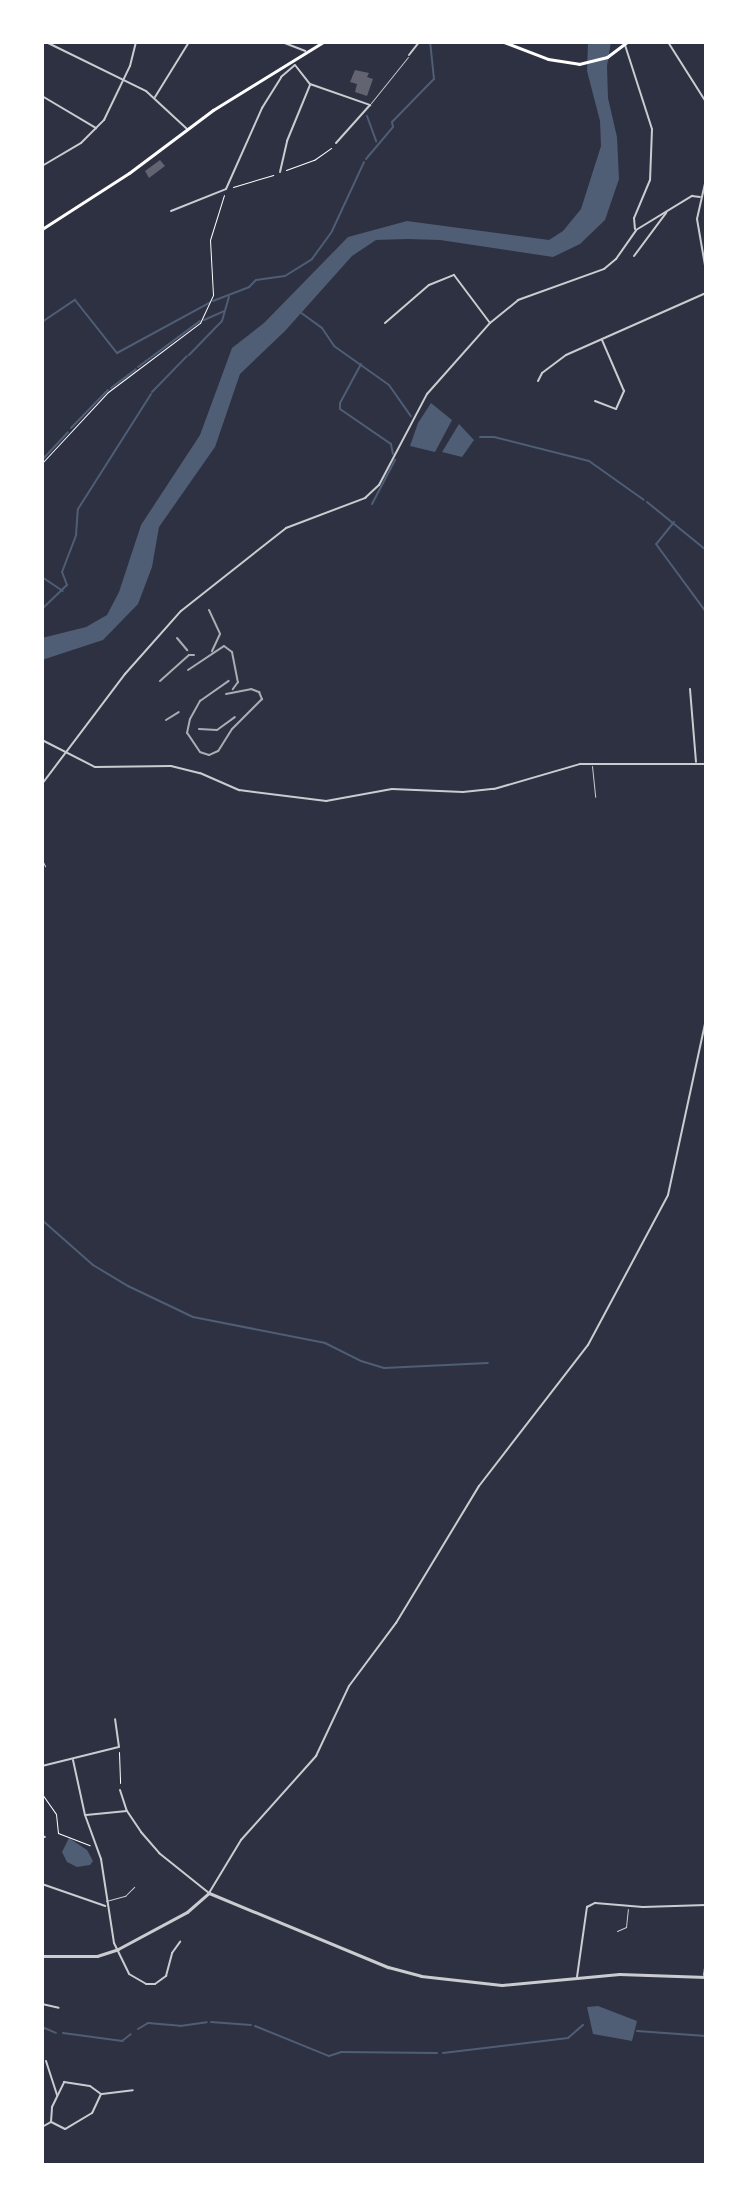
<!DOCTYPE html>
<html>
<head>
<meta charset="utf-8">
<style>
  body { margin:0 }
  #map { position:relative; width:748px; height:2207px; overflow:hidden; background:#2d3142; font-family:Jost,sans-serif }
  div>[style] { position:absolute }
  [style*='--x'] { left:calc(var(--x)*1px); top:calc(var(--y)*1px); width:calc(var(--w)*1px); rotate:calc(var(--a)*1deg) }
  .water>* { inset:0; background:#4f5d75 }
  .stream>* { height:2px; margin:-1px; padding:0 1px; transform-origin:1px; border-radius:1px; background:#4f5d75 }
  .building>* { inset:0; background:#626471 }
  .path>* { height:1px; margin:-0.5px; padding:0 0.5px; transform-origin:0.5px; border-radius:0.5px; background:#fff }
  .service>* { height:1px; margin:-0.5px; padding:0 0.5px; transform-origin:0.5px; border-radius:0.5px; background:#caccd0 }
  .minor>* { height:2px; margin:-1px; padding:0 1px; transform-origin:1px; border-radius:1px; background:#caccd0 }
  .tertiary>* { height:3px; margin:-1.5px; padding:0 1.5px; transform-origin:1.5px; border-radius:1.5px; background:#caccd0 }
  .primary>* { height:3px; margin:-1.5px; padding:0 1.5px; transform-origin:1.5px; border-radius:1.5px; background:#fff }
  .rail>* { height:2px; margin:-1px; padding:0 1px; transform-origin:1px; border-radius:1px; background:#abadb3 }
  span { translate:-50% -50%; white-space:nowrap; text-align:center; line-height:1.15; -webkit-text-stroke:7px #fff; paint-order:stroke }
  .frame { position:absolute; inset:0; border:44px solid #fff; pointer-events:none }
</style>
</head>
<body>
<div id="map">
  <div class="water">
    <div style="clip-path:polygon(588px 42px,611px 42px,607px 66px,608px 98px,617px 137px,619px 179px,605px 220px,580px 244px,553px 257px,440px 240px,407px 239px,376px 240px,352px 256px,285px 331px,240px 374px,215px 447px,159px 527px,152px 567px,138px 604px,103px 640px,42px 660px,42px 638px,86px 627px,107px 615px,119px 592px,141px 525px,200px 435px,232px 348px,264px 323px,348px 237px,407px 221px,549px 240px,563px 231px,581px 209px,601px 146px,600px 121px,587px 71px)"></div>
    <div style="clip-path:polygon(431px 403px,452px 420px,435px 452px,410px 446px,418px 423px)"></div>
    <div style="clip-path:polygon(459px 424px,474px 440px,462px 457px,442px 452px)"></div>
    <div style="clip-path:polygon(69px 1838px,87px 1850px,93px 1861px,90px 1865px,77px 1867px,67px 1862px,62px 1852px)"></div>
    <div style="clip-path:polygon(598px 2006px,637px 2021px,632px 2041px,593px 2034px,587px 2007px)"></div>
  </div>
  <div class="stream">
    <div style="--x:367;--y:116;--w:27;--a:70"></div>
    <div style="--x:366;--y:159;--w:42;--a:-49.8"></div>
    <div style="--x:393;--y:127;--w:5;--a:-101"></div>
    <div style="--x:392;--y:122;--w:60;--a:-45.7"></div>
    <div style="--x:434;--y:79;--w:37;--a:-96"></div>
    <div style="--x:213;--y:301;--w:39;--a:-21"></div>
    <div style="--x:249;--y:287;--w:10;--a:-45"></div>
    <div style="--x:256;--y:280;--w:29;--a:-8"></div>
    <div style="--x:285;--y:276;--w:32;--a:-32"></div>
    <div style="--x:312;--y:259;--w:34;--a:-54"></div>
    <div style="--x:332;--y:231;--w:76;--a:-65.1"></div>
    <div style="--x:300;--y:312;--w:27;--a:36"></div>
    <div style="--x:322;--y:328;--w:22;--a:56"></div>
    <div style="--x:334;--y:346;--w:67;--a:35.3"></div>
    <div style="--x:389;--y:385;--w:38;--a:55"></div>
    <div style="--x:204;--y:320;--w:22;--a:-24"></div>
    <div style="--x:42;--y:322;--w:40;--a:-34"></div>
    <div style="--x:75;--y:300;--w:68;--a:51.6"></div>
    <div style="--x:117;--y:353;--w:105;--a:-28.5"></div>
    <div style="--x:189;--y:355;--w:47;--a:-45.9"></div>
    <div style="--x:222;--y:321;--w:25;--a:-74"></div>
    <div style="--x:361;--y:364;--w:44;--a:118.3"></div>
    <div style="--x:340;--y:403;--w:6;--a:90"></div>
    <div style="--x:340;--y:409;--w:62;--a:34.5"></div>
    <div style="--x:391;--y:444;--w:10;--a:79"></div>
    <div style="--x:138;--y:367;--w:77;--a:-36.6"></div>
    <div style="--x:111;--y:388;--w:31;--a:-37"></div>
    <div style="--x:152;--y:392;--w:50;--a:-45.8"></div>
    <div style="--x:71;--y:428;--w:53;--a:-45.8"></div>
    <div style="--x:480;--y:437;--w:14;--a:0"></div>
    <div style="--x:494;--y:437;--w:98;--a:14.2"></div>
    <div style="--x:589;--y:461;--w:67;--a:35.3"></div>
    <div style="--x:42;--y:460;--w:38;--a:-47"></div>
    <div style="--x:647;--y:502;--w:76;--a:39.1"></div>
    <div style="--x:372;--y:504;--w:50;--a:-62.4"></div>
    <div style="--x:674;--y:522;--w:28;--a:129"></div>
    <div style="--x:656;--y:544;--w:84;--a:53.7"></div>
    <div style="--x:42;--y:577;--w:25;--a:34"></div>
    <div style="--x:42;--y:609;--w:35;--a:-44"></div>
    <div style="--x:67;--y:585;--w:14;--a:-111"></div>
    <div style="--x:62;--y:572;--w:40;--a:-69"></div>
    <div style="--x:76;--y:535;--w:26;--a:-86"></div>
    <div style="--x:78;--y:509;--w:136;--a:-57.6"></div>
    <div style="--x:42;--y:1220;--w:68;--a:41.4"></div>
    <div style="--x:93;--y:1265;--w:41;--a:31"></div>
    <div style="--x:128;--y:1286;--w:72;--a:25.5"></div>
    <div style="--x:193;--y:1317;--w:135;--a:11.1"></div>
    <div style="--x:325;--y:1343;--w:40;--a:26.6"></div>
    <div style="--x:361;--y:1361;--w:24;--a:17"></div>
    <div style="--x:384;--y:1368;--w:104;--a:-2.8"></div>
    <div style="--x:211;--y:2022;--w:40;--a:4.3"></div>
    <div style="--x:255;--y:2026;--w:80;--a:22.1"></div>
    <div style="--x:329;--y:2056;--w:13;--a:-18"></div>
    <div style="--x:341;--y:2052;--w:96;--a:0.6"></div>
    <div style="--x:42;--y:2027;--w:15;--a:23"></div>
    <div style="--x:138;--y:2029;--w:12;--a:-31"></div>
    <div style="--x:148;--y:2023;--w:32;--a:5"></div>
    <div style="--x:180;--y:2026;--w:27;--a:-8"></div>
    <div style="--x:637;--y:2031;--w:69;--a:4.1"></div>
    <div style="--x:63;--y:2033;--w:60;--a:7.7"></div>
    <div style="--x:122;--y:2041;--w:11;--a:-38"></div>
    <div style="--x:443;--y:2053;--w:126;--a:-6.8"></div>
    <div style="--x:568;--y:2038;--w:20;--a:-41"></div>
  </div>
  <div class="building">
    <div style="clip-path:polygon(355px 70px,369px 73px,367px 77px,373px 79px,367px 96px,355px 92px,357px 84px,350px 82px)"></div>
    <div style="clip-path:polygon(160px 160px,165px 166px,149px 178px,145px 171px)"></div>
  </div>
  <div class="path">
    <div style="--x:286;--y:170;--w:30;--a:-20"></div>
    <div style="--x:314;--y:160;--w:21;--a:-35"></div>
    <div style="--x:233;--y:187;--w:42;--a:-16.7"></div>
    <div style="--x:42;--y:463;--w:97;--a:-47.1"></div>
    <div style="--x:108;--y:392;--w:115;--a:-36.9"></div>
    <div style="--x:200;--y:323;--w:31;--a:-65"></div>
    <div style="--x:213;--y:295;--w:55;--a:-93.1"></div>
    <div style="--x:210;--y:240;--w:47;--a:-72.7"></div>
    <div style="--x:119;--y:1752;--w:31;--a:88"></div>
    <div style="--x:42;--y:1794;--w:24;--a:55"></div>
    <div style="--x:56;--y:1814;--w:19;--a:84"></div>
    <div style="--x:58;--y:1833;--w:34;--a:21"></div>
  </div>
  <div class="service">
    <div style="--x:371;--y:103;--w:59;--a:-51.2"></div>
    <div style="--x:592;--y:766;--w:31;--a:84"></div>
    <div style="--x:42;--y:860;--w:7;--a:63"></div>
    <div style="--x:106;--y:1901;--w:20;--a:-15"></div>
    <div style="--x:125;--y:1896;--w:13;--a:-45"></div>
    <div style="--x:617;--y:1931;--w:10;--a:-24"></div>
    <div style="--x:626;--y:1927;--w:18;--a:-84"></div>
  </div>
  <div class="minor">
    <div style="--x:46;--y:42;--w:111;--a:26.1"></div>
    <div style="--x:146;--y:91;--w:56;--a:42.8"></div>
    <div style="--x:282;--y:42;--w:25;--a:21"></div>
    <div style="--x:668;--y:42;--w:71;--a:57.7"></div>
    <div style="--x:706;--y:42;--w:2;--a:90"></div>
    <div style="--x:625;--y:45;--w:88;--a:72.2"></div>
    <div style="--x:652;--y:129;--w:51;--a:92.2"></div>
    <div style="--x:650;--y:180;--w:41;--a:112.8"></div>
    <div style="--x:634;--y:218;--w:11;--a:85"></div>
    <div style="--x:409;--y:55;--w:16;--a:-52"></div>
    <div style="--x:295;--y:65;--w:24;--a:52"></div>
    <div style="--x:310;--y:84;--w:64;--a:19.3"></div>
    <div style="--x:370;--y:105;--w:51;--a:131.8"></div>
    <div style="--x:42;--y:96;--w:63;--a:30.7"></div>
    <div style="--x:155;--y:97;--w:65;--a:-58.3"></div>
    <div style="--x:42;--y:166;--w:45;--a:-30.5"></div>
    <div style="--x:81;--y:143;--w:33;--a:-45"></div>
    <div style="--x:104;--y:120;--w:60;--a:-64.3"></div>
    <div style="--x:130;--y:66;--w:25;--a:-76"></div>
    <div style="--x:280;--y:172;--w:32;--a:-77"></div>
    <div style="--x:287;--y:141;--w:61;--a:-67.7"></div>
    <div style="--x:706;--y:179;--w:41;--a:102.7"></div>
    <div style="--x:697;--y:219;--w:53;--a:80.2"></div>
    <div style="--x:171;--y:211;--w:59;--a:-21.8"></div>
    <div style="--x:226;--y:189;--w:89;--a:-66"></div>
    <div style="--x:262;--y:108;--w:36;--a:-58"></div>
    <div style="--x:281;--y:77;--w:18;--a:-41"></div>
    <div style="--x:634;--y:256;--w:54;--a:-53.3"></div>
    <div style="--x:385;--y:323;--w:58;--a:-40.8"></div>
    <div style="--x:429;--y:285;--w:27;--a:-22"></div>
    <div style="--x:454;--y:275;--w:60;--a:53.1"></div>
    <div style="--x:538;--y:381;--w:9;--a:-63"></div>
    <div style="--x:542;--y:373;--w:30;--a:-37"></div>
    <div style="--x:566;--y:355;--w:153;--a:-23.9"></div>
    <div style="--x:595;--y:401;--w:22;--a:21"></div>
    <div style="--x:616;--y:409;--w:20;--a:-66"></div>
    <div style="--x:624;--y:391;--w:56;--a:-113.3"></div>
    <div style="--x:690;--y:689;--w:73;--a:85.3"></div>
    <div style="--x:42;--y:740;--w:59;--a:27"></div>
    <div style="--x:95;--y:767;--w:76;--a:-0.8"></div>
    <div style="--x:171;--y:766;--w:30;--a:14"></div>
    <div style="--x:200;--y:773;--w:43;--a:23.6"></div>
    <div style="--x:239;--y:790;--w:88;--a:7.2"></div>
    <div style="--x:326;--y:801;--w:67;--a:-10.3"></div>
    <div style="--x:392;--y:789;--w:71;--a:2.4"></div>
    <div style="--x:463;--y:792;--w:31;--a:-6"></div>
    <div style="--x:494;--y:789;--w:90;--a:-16.2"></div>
    <div style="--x:580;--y:764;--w:126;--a:0"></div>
    <div style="--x:42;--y:784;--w:138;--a:-53"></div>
    <div style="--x:125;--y:674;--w:84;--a:-48.4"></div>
    <div style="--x:181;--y:611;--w:134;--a:-38.3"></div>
    <div style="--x:286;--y:528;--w:85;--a:-20.8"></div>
    <div style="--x:365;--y:498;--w:19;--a:-43"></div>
    <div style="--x:379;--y:485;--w:103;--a:-62.2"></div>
    <div style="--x:427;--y:394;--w:95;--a:-48.4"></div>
    <div style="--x:490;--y:323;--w:36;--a:-39"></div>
    <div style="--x:518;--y:300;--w:91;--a:-19.8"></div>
    <div style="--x:604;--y:269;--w:16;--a:-40"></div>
    <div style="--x:616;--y:259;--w:35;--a:-55"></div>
    <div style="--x:636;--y:230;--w:66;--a:-31.3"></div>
    <div style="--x:692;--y:196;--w:8;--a:7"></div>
    <div style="--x:73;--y:1760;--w:56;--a:77.7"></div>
    <div style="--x:85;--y:1815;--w:47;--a:70"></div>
    <div style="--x:101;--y:1859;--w:85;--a:81.2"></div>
    <div style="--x:114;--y:1943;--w:34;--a:64"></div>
    <div style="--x:129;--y:1974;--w:20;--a:30"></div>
    <div style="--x:146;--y:1984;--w:9;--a:0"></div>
    <div style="--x:155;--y:1984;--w:14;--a:-36"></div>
    <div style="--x:166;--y:1976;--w:24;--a:-75"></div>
    <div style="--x:172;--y:1953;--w:14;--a:-54"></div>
    <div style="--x:42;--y:1766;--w:79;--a:-13.9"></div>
    <div style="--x:119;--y:1747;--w:28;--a:-98"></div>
    <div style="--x:120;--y:1790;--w:22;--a:72"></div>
    <div style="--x:127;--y:1811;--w:25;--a:56"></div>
    <div style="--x:141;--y:1832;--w:28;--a:49"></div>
    <div style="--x:159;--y:1853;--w:64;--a:38.7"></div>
    <div style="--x:209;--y:1893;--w:62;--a:-58.9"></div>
    <div style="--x:241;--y:1840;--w:113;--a:-48.2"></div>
    <div style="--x:316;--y:1756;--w:77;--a:-64.8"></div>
    <div style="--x:349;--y:1686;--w:79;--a:-53.3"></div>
    <div style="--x:396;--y:1623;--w:160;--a:-58.8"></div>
    <div style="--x:479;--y:1486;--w:178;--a:-52.3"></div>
    <div style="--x:588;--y:1345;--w:170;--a:-61.9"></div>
    <div style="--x:668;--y:1195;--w:180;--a:-77.8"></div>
    <div style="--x:86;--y:1815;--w:41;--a:-5.6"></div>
    <div style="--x:42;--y:1836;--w:3;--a:18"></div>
    <div style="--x:42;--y:1884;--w:67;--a:19.2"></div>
    <div style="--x:704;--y:1975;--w:15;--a:-82"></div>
    <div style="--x:577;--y:1977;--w:71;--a:-81.9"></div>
    <div style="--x:587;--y:1907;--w:9;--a:-27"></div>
    <div style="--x:595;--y:1903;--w:48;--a:4.8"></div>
    <div style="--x:643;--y:1907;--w:63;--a:-1.8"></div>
    <div style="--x:42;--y:2004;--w:17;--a:13"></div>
    <div style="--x:46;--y:2061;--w:36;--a:72"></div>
    <div style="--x:64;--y:2082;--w:26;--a:9"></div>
    <div style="--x:90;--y:2086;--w:14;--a:36"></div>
    <div style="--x:101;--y:2094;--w:21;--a:115"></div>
    <div style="--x:92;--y:2113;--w:31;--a:149"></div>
    <div style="--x:65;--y:2129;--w:16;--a:-153"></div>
    <div style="--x:51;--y:2122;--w:15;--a:-86"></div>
    <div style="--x:52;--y:2107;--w:28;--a:-64"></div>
    <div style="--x:102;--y:2094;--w:31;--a:-7"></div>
    <div style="--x:42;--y:2127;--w:10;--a:-29"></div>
    <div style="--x:42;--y:2164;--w:1;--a:45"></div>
  </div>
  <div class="tertiary">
    <div style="--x:42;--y:1956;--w:55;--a:0"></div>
    <div style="--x:97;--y:1956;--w:22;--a:-18"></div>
    <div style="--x:118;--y:1949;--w:78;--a:-28.2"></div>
    <div style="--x:187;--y:1912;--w:29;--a:-41"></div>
    <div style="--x:209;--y:1893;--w:194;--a:22.5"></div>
    <div style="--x:388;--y:1967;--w:34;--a:15"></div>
    <div style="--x:421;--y:1976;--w:81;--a:6.3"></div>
    <div style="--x:502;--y:1985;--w:118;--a:-5.4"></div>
    <div style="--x:619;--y:1974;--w:87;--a:2"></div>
  </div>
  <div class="primary">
    <div style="--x:504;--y:42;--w:47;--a:21.1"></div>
    <div style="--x:548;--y:59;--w:31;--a:9"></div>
    <div style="--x:579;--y:64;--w:29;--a:-14"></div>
    <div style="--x:607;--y:57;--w:25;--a:-37"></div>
    <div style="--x:42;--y:229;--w:103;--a:-32.8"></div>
    <div style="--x:129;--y:173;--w:105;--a:-36.9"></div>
    <div style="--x:213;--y:110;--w:129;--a:-31.7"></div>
  </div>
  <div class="rail">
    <div style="--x:209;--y:610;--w:26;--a:65"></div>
    <div style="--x:220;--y:634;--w:19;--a:115"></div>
    <div style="--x:177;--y:638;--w:16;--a:50"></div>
    <div style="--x:188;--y:670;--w:43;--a:-33.7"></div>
    <div style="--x:224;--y:646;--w:10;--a:37"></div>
    <div style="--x:232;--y:652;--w:31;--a:79"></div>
    <div style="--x:238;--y:682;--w:9;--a:126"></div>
    <div style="--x:160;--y:681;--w:39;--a:-42"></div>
    <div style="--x:189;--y:655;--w:5;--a:0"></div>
    <div style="--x:226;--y:694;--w:25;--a:-11"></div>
    <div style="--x:251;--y:689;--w:9;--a:21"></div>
    <div style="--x:259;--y:692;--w:8;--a:67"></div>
    <div style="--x:262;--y:699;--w:42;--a:135"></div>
    <div style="--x:232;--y:729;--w:26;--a:122"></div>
    <div style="--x:218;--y:751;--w:10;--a:156"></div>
    <div style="--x:209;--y:755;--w:9;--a:-162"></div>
    <div style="--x:200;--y:752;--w:23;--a:-124"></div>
    <div style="--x:187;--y:733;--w:14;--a:-78"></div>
    <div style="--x:190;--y:719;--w:21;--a:-61"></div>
    <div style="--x:200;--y:701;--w:35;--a:-35"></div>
    <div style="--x:166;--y:720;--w:15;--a:-32"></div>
    <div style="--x:199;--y:729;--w:18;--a:3"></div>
    <div style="--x:217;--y:730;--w:22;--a:-36"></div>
  </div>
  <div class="frame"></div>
</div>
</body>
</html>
